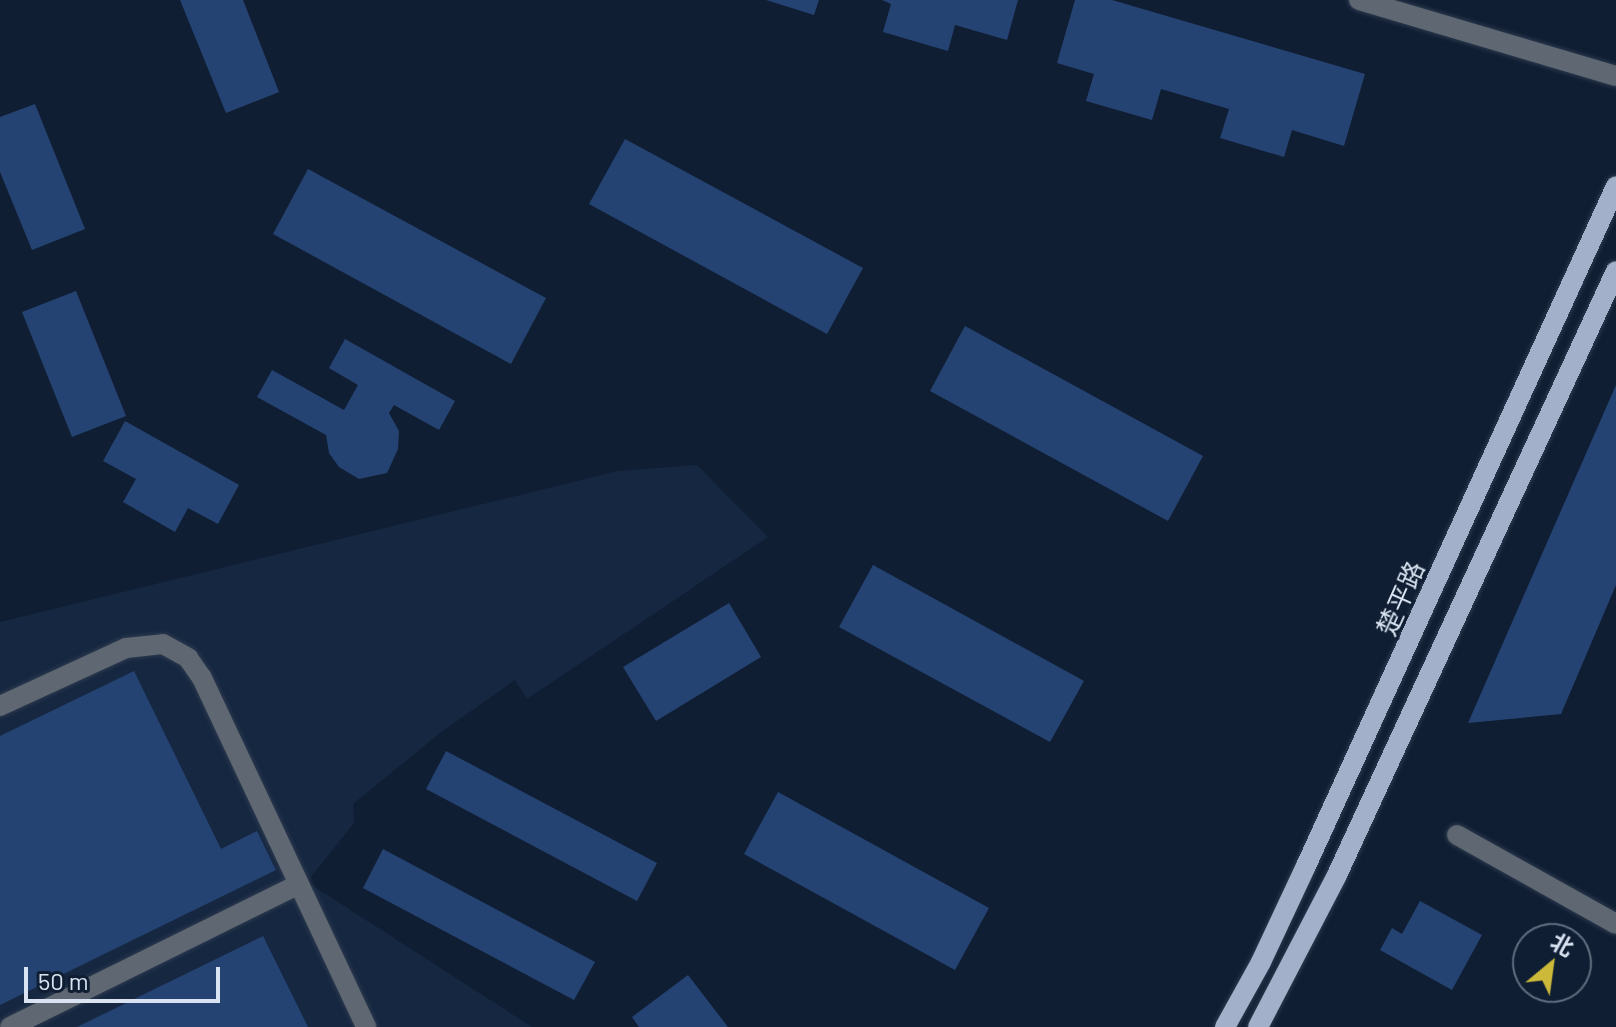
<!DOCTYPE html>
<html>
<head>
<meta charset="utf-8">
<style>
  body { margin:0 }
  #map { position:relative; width:1616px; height:1027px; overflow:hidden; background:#101e33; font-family:Barlow,"Noto Sans SC",sans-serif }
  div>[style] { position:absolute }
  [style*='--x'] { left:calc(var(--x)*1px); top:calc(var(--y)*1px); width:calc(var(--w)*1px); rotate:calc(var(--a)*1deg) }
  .built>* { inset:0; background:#162741 }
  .building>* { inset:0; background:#254372 }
  .roads { filter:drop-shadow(0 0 2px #2c3a4e) drop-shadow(0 0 2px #2c3a4e) }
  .minor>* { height:20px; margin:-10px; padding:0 10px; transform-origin:10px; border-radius:10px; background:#5f6772 }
  .major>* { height:20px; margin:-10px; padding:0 10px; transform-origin:10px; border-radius:10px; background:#a2b1c9 }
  span { translate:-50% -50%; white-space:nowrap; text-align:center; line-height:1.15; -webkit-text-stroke:6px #101e33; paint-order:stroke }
  .street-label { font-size:26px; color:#d9e3f1 }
  .north { position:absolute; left:1512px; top:923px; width:80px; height:80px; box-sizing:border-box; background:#101e33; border:2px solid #606d7f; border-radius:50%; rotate:29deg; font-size:22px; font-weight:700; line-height:32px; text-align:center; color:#d9e3f1 }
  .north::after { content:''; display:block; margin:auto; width:28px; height:36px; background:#ccb939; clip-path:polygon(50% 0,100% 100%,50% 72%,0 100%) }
  .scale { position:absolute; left:24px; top:967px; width:196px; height:36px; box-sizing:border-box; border:4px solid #d9e3f1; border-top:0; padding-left:10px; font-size:24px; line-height:28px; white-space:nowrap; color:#d9e3f1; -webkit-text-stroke:6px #101e33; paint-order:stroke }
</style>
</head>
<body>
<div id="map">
  <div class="built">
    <div style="clip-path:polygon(697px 465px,768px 537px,527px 699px,515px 680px,440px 733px,353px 804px,354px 823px,307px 882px,532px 1027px,0 1027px,0 622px,618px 471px)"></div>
  </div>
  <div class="building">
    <div style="clip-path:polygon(180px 0,243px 0,279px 92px,226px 113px)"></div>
    <div style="clip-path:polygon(766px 0,819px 0,814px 15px)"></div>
    <div style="clip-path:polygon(882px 0,1018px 0,1007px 40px,955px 25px,948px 51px,883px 32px,891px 4px)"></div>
    <div style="clip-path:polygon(1075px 0,1112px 0,1365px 74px,1344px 146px,1292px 130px,1284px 157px,1220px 138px,1229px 109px,1161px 89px,1152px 120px,1086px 101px,1094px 74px,1057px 63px)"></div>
    <div style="clip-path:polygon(35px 104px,85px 229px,32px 250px,0 172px,0 117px)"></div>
    <div style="clip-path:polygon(625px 139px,863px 268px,827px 334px,589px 204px)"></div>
    <div style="clip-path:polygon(308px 169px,546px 298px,511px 364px,273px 234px)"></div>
    <div style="clip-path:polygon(76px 291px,126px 416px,72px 437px,22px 312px)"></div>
    <div style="clip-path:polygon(965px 326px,1203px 456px,1168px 521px,930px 391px)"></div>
    <div style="clip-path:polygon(345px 339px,455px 401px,439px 430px,394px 405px,389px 413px,399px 431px,398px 449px,387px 473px,359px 479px,339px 467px,329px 453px,326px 435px,257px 397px,272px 370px,344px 410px,358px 385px,329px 368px)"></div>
    <div style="clip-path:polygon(1616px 385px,1616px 585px,1561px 714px,1468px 723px)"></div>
    <div style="clip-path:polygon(125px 421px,239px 485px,218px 524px,188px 508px,175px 532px,123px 502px,136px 479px,103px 461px)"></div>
    <div style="clip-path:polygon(873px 565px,1084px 681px,1050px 742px,839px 627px)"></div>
    <div style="clip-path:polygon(729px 603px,761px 657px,656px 721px,623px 667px)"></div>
    <div style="clip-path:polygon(134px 671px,221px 849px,257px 831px,276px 870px,0 1005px,0 736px)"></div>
    <div style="clip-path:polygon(446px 751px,657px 863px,637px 901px,426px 789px)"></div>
    <div style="clip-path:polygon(778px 792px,989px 908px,955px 970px,744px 854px)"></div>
    <div style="clip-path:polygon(383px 849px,595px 962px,574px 1000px,363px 888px)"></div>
    <div style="clip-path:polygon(1420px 901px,1482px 935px,1452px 990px,1380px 950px,1392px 928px,1402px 934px)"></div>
    <div style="clip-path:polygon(263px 936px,308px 1027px,77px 1027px)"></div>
    <div style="clip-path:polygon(688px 975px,728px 1027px,639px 1027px,632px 1017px)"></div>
  </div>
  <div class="roads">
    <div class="minor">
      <div style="--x:1359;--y:0;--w:268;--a:16.5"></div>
      <div style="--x:0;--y:706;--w:139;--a:-24.7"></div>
      <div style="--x:126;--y:648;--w:37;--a:-6"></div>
      <div style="--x:163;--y:644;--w:29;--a:29"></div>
      <div style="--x:188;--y:658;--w:24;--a:55"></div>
      <div style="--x:202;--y:678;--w:386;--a:64.8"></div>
      <div style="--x:1457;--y:835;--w:182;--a:29.2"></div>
      <div style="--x:10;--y:1027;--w:322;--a:-26.3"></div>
    </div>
    <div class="major">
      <div style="--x:1225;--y:1027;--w:74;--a:-61"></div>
      <div style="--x:1261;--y:962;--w:106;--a:-64.9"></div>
      <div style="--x:1306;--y:866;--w:747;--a:-65.49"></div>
      <div style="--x:1258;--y:1027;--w:171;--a:-62.5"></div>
      <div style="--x:1337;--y:875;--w:665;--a:-65.21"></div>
    </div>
  </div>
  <div class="street-label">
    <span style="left:1400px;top:598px;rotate:-66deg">楚平路</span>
  </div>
  <div class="north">北</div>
  <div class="scale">50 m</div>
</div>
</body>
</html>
